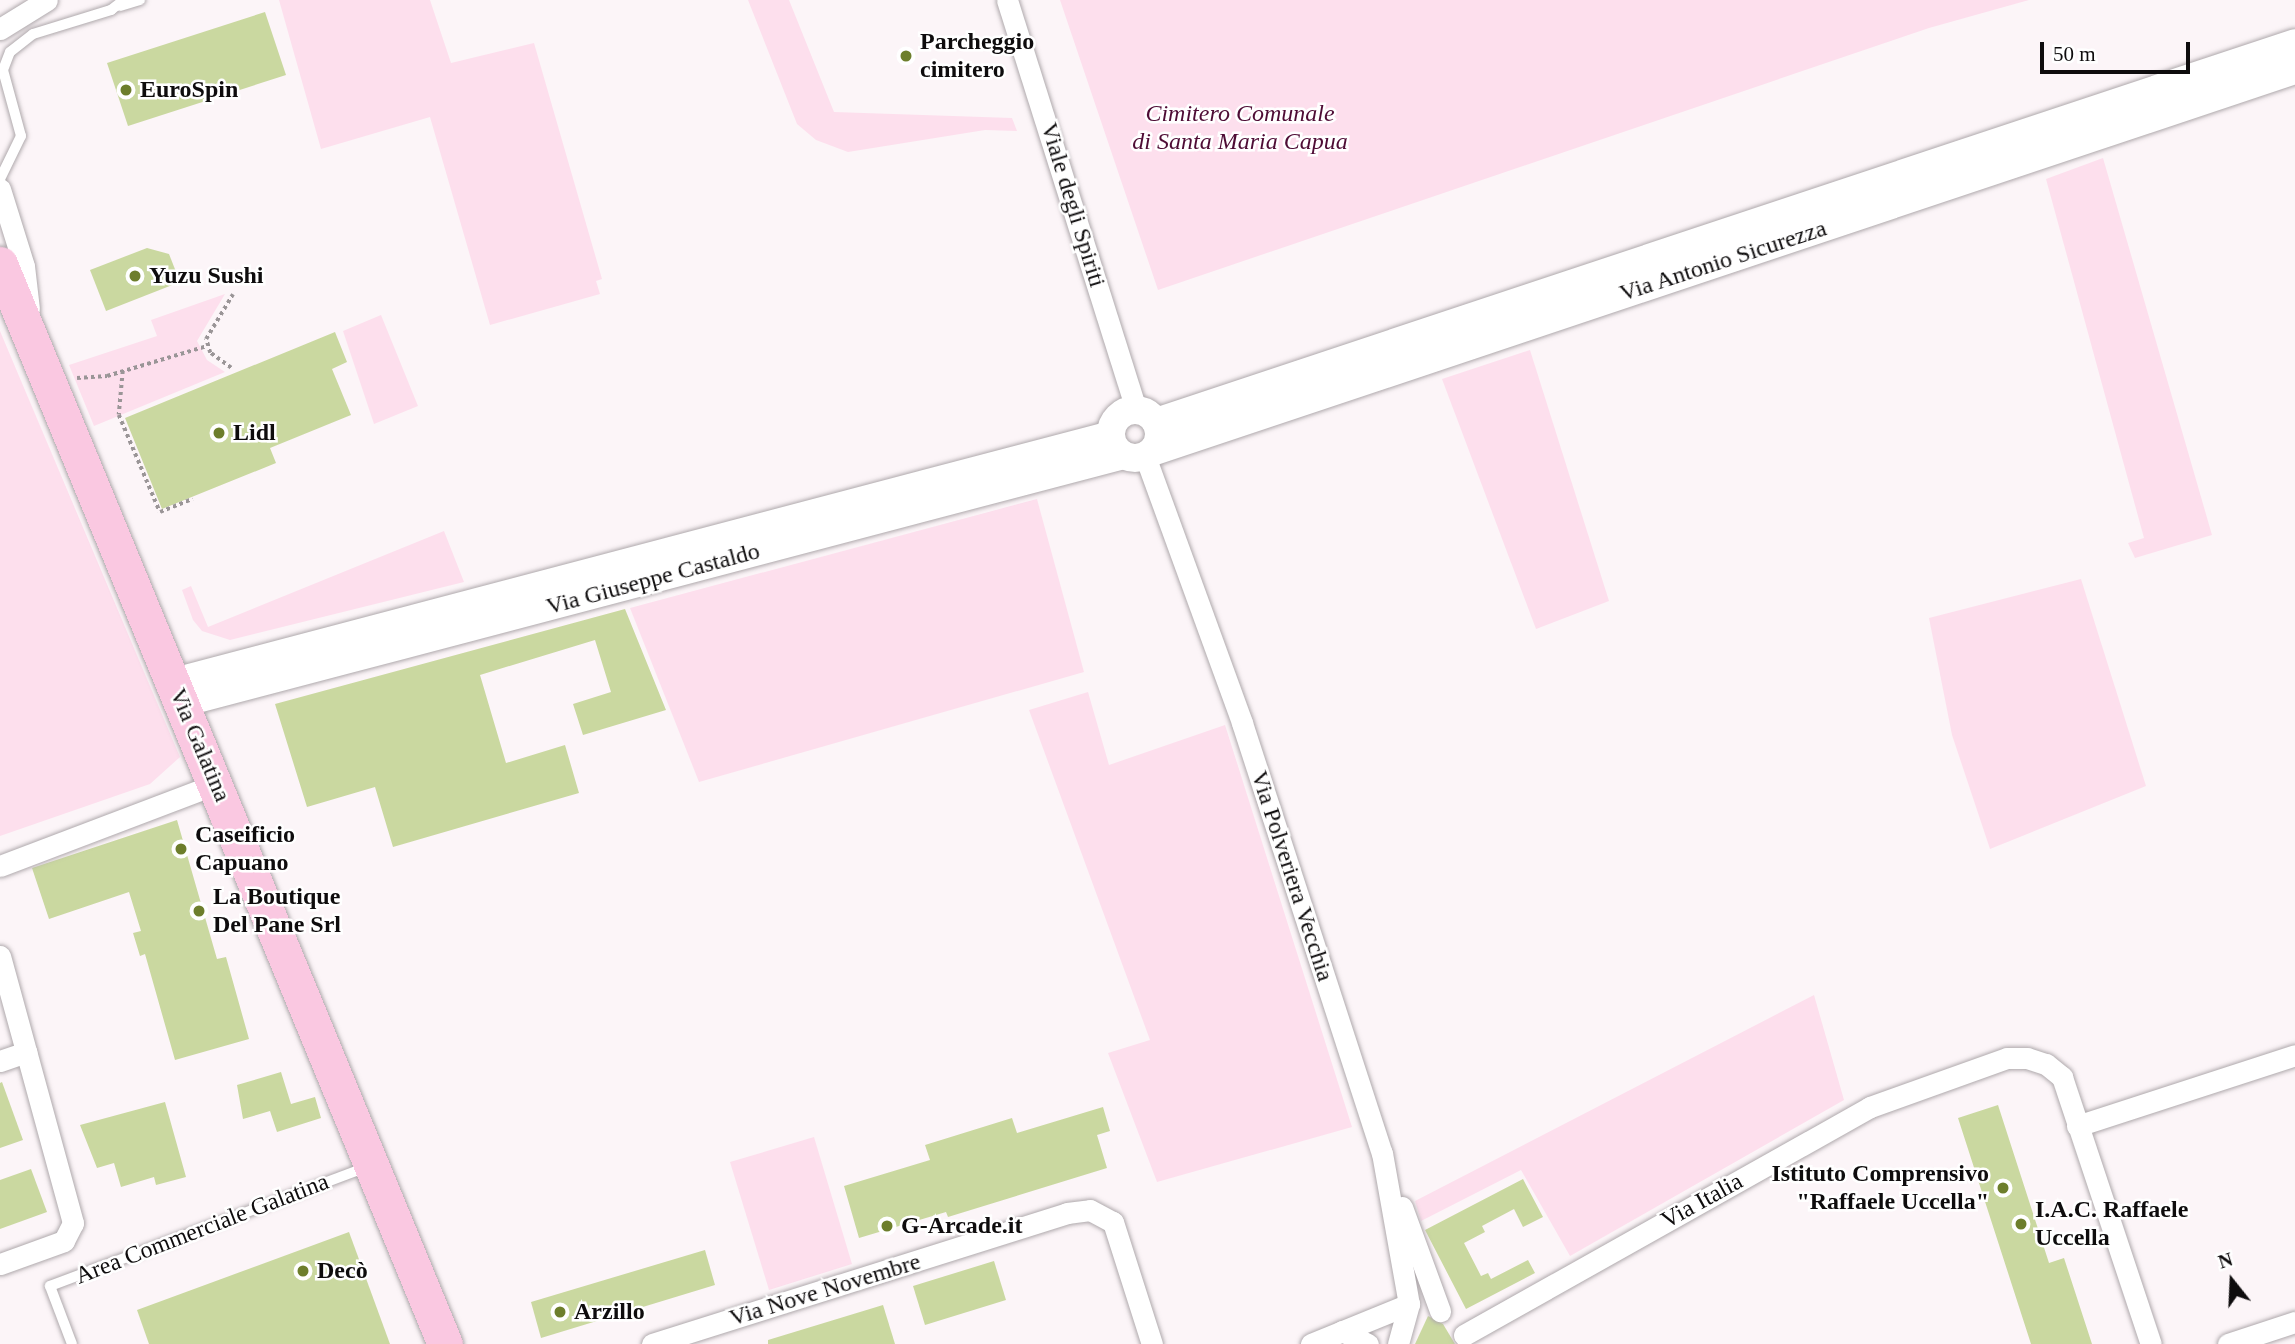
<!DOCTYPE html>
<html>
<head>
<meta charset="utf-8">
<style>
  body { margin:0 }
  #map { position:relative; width:2295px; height:1344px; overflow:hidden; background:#fcf5f8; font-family:Georgia,serif }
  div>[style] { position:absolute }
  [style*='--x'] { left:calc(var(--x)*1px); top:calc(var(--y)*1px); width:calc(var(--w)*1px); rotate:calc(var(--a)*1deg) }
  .green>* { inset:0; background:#fddfed }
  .building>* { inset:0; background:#cad8a0 }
  .path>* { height:3.5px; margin-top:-1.75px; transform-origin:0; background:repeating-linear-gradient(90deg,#9a9597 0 3.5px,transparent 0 7px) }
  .roads { filter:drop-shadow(0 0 2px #afa9ac) drop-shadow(0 0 2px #afa9ac) }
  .service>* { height:10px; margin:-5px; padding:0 5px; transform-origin:5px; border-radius:5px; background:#fff }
  .minor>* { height:21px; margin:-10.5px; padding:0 10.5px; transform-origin:10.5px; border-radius:10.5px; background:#fff }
  .tertiary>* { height:28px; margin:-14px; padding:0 14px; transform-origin:14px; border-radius:14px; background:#fff }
  .tertiary>.ring { margin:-14px; padding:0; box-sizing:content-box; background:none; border:28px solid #fff; border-radius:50% }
  .primary>* { height:35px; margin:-17.5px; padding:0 17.5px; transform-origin:17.5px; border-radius:17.5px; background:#fac8e1 }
  .dots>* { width:19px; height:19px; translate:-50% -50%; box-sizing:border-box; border:4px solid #fff; border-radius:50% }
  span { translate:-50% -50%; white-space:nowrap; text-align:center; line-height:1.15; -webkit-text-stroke:5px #fff; paint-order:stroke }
  .poi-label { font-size:24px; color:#0e0c0d; font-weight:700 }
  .left { translate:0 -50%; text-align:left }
  .right { translate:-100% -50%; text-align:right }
  .park-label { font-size:24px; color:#4e0c35; font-style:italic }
  .street-label { font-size:24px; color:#0e0c0d }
  .north { position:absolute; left:2197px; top:1246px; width:70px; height:70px; -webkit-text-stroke:5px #fff; paint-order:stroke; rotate:342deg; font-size:19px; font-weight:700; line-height:28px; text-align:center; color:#0e0c0d }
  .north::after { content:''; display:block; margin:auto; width:24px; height:32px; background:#0e0c0d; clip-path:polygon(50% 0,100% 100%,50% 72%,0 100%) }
  .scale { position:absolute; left:2040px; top:42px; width:150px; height:32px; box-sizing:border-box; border:4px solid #0e0c0d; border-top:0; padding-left:9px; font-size:21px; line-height:24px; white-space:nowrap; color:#0e0c0d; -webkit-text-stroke:5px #fff; paint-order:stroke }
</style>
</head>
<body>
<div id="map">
  <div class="green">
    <div style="clip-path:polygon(279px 0,430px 0,451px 63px,534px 43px,602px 279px,596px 281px,600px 294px,490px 325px,430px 117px,321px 149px)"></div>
    <div style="clip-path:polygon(748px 0,789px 0,834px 112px,1012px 118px,1017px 131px,985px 130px,848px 152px,816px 140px,797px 124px)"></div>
    <div style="clip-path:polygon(1060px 0,2029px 0,1929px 28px,1158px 290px)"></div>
    <div style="clip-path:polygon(2103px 158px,2212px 535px,2135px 558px,2128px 543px,2144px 538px,2046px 179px)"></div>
    <div style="clip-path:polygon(225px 294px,197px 341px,207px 360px,225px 372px,94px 426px,69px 365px,157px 336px,151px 320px)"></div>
    <div style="clip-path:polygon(381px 315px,418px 406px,374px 424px,343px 331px)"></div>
    <div style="clip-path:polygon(0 331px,180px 757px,150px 784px,0 836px)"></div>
    <div style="clip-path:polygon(1530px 350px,1609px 601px,1536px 629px,1442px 379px)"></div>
    <div style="clip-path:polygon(1037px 499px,1084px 672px,699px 782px,630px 608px)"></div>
    <div style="clip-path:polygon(444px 531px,464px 582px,230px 640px,202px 631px,193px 620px,182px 590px,191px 586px,208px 627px)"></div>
    <div style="clip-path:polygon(2081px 579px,2146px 786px,1990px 849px,1952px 735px,1929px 618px)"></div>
    <div style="clip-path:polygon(1088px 692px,1109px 765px,1225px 725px,1352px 1127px,1157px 1182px,1108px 1053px,1150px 1040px,1029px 710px)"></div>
    <div style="clip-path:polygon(1814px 995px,1844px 1100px,1570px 1256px,1521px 1170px,1421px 1221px,1415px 1201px)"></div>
    <div style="clip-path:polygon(814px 1137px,852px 1264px,769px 1290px,730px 1162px)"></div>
  </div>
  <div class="building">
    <div style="clip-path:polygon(265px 12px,286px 75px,128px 126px,107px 63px)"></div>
    <div style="clip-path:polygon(147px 248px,169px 254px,180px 282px,106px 311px,90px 270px)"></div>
    <div style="clip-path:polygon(335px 332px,347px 362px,332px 369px,351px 415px,270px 448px,276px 463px,162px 509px,125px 418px)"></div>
    <div style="clip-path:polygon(625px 609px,666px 710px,583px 735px,573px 704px,611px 692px,595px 640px,480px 675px,506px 763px,565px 745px,579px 793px,393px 847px,375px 787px,307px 807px,275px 704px)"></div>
    <div style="clip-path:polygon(177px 820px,217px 959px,226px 957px,249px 1039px,175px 1060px,145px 954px,140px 956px,133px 933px,141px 931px,129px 892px,49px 919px,32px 868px)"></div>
    <div style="clip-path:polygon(281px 1072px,291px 1104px,315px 1097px,321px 1118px,277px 1132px,270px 1111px,243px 1119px,237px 1085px)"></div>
    <div style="clip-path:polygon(2px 1082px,23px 1140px,0 1148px,0 1083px)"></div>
    <div style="clip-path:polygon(165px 1102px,186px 1177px,156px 1185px,154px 1177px,121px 1187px,114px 1163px,97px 1168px,80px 1125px)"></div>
    <div style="clip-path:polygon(1998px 1105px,2049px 1263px,2064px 1258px,2092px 1344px,2031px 1344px,1958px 1118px)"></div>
    <div style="clip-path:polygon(1103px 1107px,1110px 1131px,1097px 1135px,1107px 1168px,948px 1217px,946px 1212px,859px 1238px,844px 1186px,930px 1160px,925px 1145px,1012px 1118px,1017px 1133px)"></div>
    <div style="clip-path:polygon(31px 1169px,47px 1212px,0 1229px,0 1180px)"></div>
    <div style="clip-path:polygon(1523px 1179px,1543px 1217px,1523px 1227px,1514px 1209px,1482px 1226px,1485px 1232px,1464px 1243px,1481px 1276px,1488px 1273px,1491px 1279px,1528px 1260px,1535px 1273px,1466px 1309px,1425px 1230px)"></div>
    <div style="clip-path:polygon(349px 1232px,390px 1344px,149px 1344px,137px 1310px)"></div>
    <div style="clip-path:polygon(705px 1250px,715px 1285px,541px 1338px,531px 1302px)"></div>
    <div style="clip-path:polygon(994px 1261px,1006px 1300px,925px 1325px,913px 1286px)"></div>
    <div style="clip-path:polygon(883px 1305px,895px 1344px,768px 1344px,768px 1340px)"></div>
    <div style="clip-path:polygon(1428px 1316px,1443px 1324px,1455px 1344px,1415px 1344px)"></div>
  </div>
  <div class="path">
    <div style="--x:231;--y:368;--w:26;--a:-144"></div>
    <div style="--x:210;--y:353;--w:15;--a:-106"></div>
    <div style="--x:206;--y:339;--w:52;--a:-59"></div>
    <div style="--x:123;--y:371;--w:44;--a:95.2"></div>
    <div style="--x:119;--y:415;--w:105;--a:67.1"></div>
    <div style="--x:160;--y:512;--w:35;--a:-22"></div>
    <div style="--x:77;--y:378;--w:30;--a:-4"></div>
    <div style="--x:107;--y:376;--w:104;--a:-16.7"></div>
  </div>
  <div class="roads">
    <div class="service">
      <div style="--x:120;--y:6;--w:21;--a:-17"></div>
      <div style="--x:0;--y:179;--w:48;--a:-64"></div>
      <div style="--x:21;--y:136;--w:68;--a:-105.3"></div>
      <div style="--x:3;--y:70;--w:19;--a:-69"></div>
      <div style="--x:10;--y:52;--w:29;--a:-38"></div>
      <div style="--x:33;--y:34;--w:82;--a:-17.1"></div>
      <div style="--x:111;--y:10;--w:16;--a:-38"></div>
      <div style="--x:72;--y:1344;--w:62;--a:-110.8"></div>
      <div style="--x:50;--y:1286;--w:338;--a:-20.6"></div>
    </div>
    <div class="minor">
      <div style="--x:1007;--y:0;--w:430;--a:72.5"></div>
      <div style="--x:0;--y:29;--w:55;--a:-31.7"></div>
      <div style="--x:0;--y:189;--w:81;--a:72.7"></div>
      <div style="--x:24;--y:266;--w:43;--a:83.4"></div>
      <div style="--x:1145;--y:456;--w:284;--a:70"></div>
      <div style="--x:1242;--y:723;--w:452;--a:72"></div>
      <div style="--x:1382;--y:1153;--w:153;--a:79.9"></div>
      <div style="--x:1409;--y:1304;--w:41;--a:105.4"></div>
      <div style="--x:0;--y:866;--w:231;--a:-20.8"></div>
      <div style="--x:0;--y:956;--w:277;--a:74.7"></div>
      <div style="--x:73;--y:1223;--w:20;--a:117"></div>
      <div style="--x:64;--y:1241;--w:68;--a:160.2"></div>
      <div style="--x:0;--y:1061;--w:28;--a:-19"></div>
      <div style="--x:2077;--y:1126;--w:229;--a:-18"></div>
      <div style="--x:1402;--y:1207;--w:111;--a:69.9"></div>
      <div style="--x:1342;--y:1331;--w:29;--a:27"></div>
      <div style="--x:1464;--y:1335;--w:466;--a:-29.3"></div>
      <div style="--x:1870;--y:1107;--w:145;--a:-19.7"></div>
      <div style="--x:2007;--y:1058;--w:20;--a:0"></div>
      <div style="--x:2027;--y:1058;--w:20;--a:18"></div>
      <div style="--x:2046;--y:1064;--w:21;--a:39"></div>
      <div style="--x:2062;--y:1077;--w:281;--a:71.6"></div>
      <div style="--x:652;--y:1344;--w:435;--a:-17.5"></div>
      <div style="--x:1067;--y:1213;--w:23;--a:-7"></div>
      <div style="--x:1090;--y:1210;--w:26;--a:28"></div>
      <div style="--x:1113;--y:1222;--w:128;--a:72.3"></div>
      <div style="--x:1311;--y:1344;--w:106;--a:-22.2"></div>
      <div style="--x:2228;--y:1344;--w:71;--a:-18.2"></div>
    </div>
    <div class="tertiary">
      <div class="ring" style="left:1111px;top:410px;width:20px;height:20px"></div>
      <div style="--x:1156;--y:422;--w:1200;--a:-18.4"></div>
      <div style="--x:1152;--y:452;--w:1205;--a:-18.48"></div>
      <div style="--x:174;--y:682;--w:969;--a:-14.77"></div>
      <div style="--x:182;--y:703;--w:973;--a:-14.76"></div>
    </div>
    <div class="primary">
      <div style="--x:0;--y:264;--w:1168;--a:67.61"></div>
    </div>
  </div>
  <div class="dots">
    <div style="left:906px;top:56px;background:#6d7e2c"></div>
    <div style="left:126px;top:90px;background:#6d7e2c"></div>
    <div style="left:135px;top:276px;background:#6d7e2c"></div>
    <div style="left:219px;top:433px;background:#6d7e2c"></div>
    <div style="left:181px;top:849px;background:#6d7e2c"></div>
    <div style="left:199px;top:911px;background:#6d7e2c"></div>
    <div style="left:2003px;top:1188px;background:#6d7e2c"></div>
    <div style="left:2021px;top:1224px;background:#6d7e2c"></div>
    <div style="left:887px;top:1226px;background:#6d7e2c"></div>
    <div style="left:303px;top:1271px;background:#6d7e2c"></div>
    <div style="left:560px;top:1312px;background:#6d7e2c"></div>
  </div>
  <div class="poi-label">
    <span class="left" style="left:920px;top:56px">Parcheggio<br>cimitero</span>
    <span class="left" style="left:140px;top:90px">EuroSpin</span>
    <span class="left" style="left:149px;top:276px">Yuzu Sushi</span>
    <span class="left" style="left:233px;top:433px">Lidl</span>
    <span class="left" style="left:195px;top:849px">Caseificio<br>Capuano</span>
    <span class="left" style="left:213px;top:911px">La Boutique<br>Del Pane Srl</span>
    <span class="right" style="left:1989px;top:1188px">Istituto Comprensivo<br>"Raffaele Uccella"</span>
    <span class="left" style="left:2035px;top:1224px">I.A.C. Raffaele<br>Uccella</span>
    <span class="left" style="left:901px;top:1226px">G-Arcade.it</span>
    <span class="left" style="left:317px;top:1271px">Decò</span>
    <span class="left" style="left:574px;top:1312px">Arzillo</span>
  </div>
  <div class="park-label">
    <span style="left:1240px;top:128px">Cimitero Comunale<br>di Santa Maria Capua</span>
  </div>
  <div class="street-label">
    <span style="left:1073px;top:205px;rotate:73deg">Viale degli Spiriti</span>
    <span style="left:1723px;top:261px;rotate:-18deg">Via Antonio Sicurezza</span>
    <span style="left:653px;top:579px;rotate:-15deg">Via Giuseppe Castaldo</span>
    <span style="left:200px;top:745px;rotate:67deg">Via Galatina</span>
    <span style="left:1292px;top:876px;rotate:72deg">Via Polveriera Vecchia</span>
    <span style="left:1702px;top:1201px;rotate:-29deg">Via Italia</span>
    <span style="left:202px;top:1229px;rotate:-21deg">Area Commerciale Galatina</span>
    <span style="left:825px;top:1290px;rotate:-17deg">Via Nove Novembre</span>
  </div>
  <div class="north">N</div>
  <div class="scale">50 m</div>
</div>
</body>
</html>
